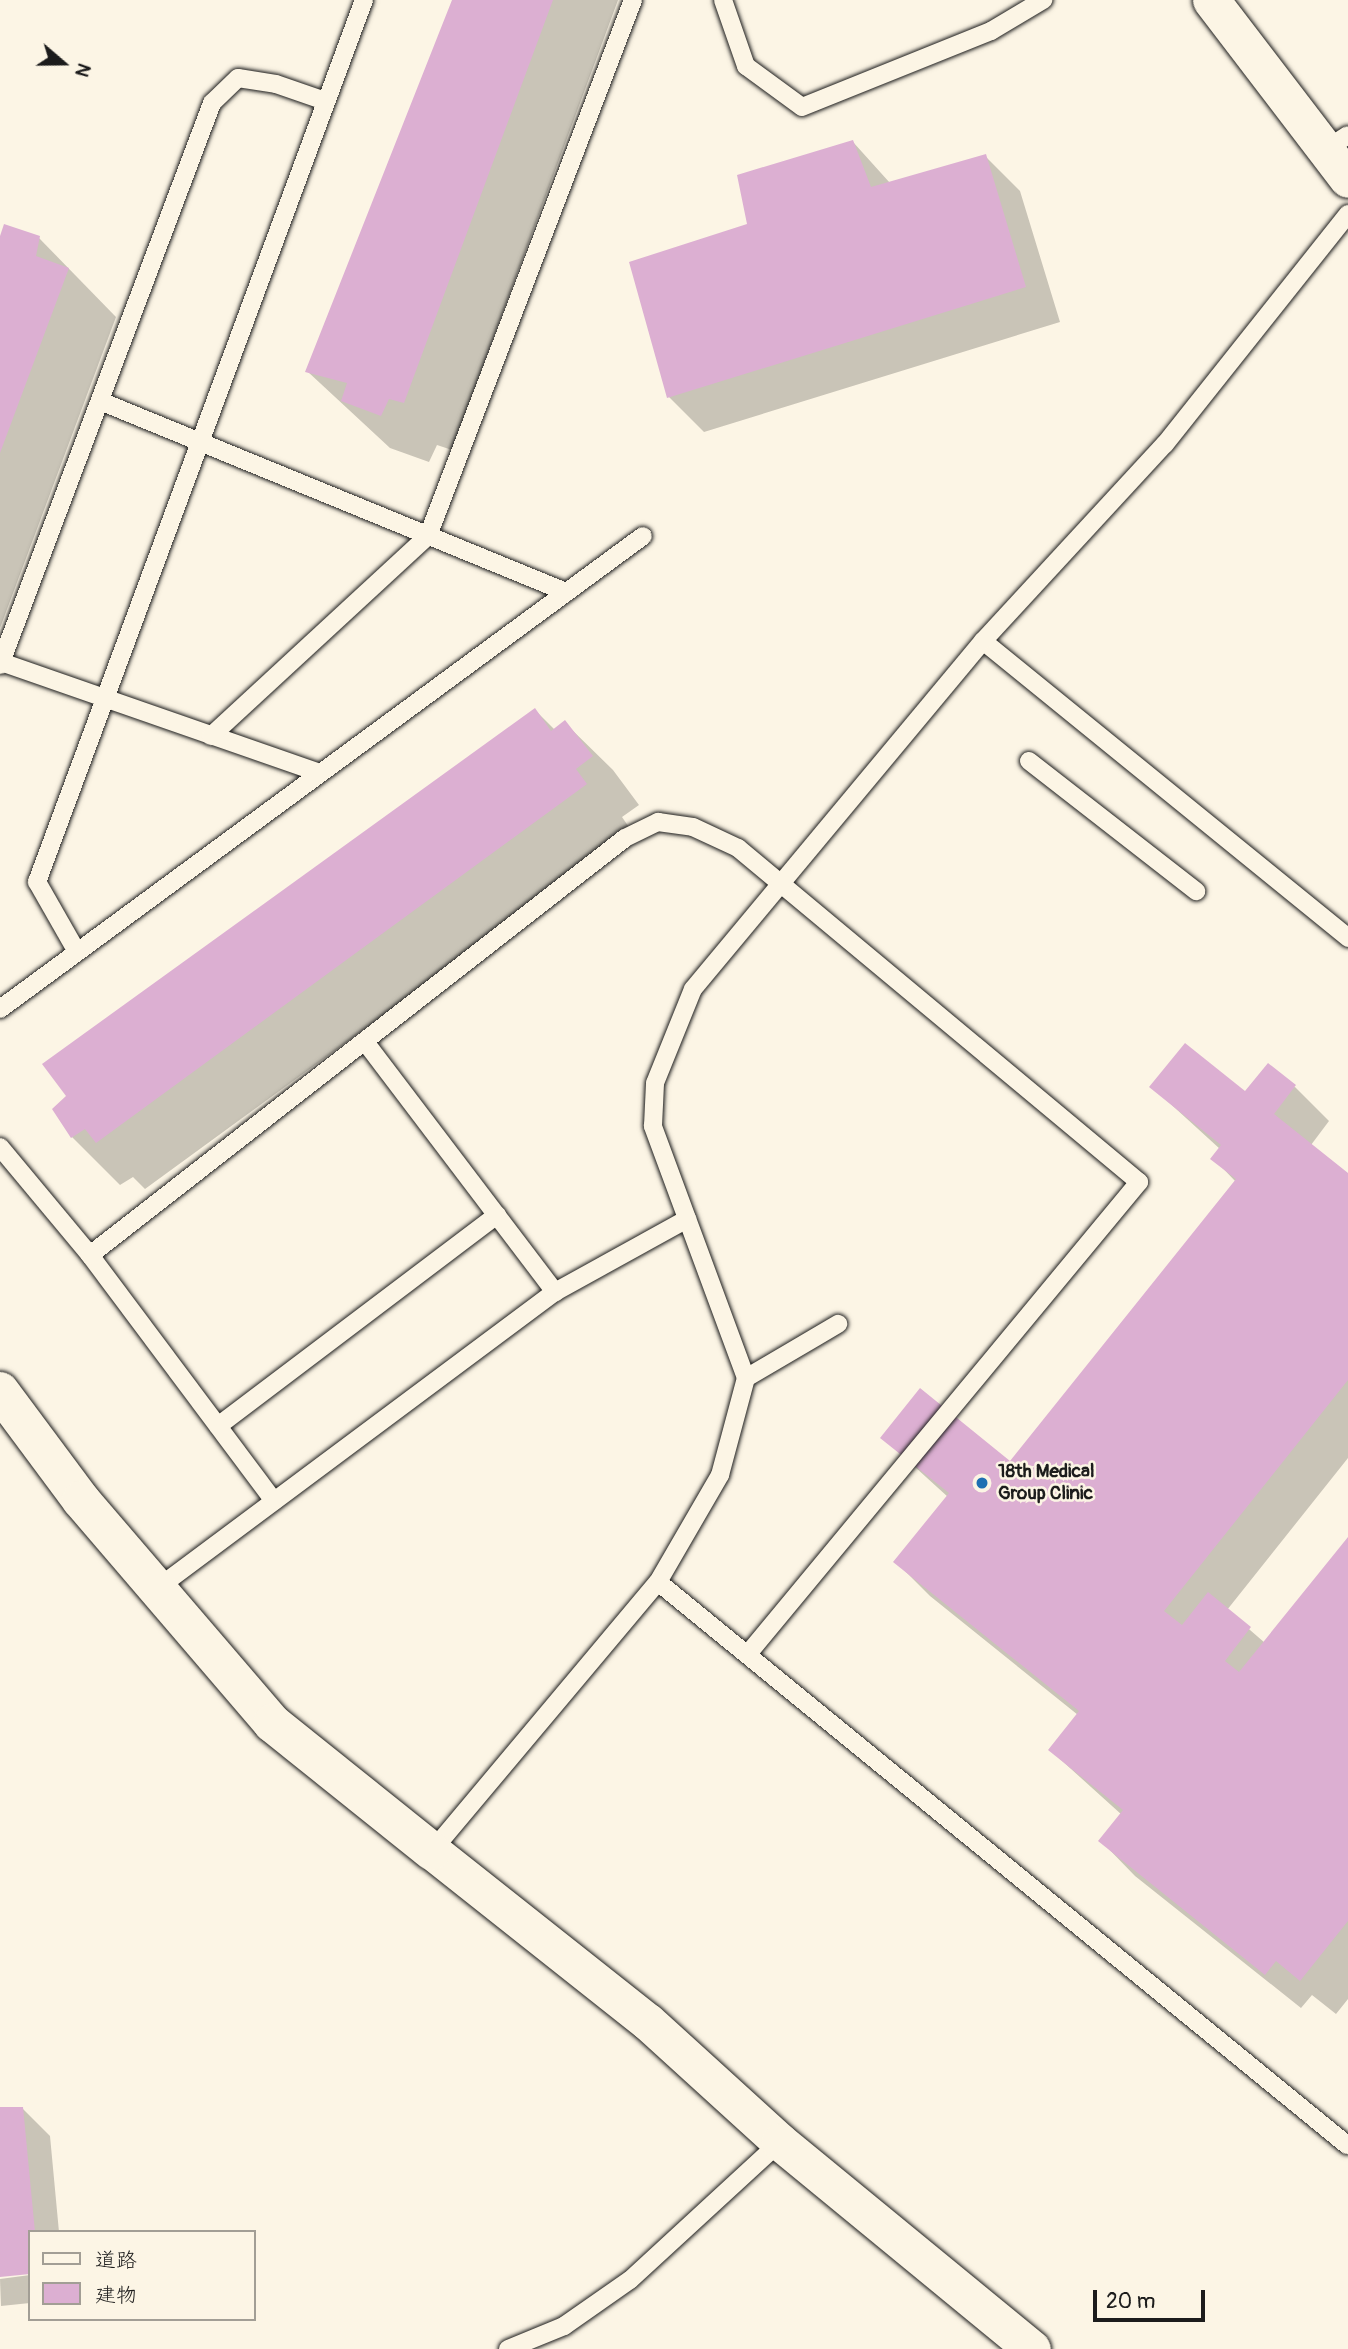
<!DOCTYPE html>
<html>
<head>
<meta charset="utf-8">
<style>
  body { margin:0 }
  #map { position:relative; width:1348px; height:2349px; overflow:hidden; background:#fcf5e5; font-family:Pangolin,"Klee One",sans-serif }
  div>[style] { position:absolute }
  [style*='--x'] { left:calc(var(--x)*1px); top:calc(var(--y)*1px); width:calc(var(--w)*1px); rotate:calc(var(--a)*1deg) }
  .shadow>* { inset:0; background:#0003 }
  .building>* { inset:0; background:#dcafd2 }
  .roads { filter:drop-shadow(0 0 2px #1c1c1c) drop-shadow(0 0 2px #1c1c1c) }
  .lane>* { height:18px; margin:-9px; padding:0 9px; transform-origin:9px; border-radius:9px; background:#fcf5e5 }
  .street>* { height:37px; margin:-18.5px; padding:0 18.5px; transform-origin:18.5px; border-radius:18.5px; background:#fcf5e5 }
  .secondary>* { height:38px; margin:-19px; padding:0 19px; transform-origin:19px; border-radius:19px; background:#fcf5e5 }
  .dots>* { width:19px; height:19px; translate:-50% -50%; box-sizing:border-box; border:4px solid #fcf5e5; border-radius:50% }
  span { translate:-50% -50%; white-space:nowrap; text-align:center; line-height:1.15; -webkit-text-stroke:5px #fcf5e5; paint-order:stroke }
  .poi-label { font-size:19px; color:#1c1c1c; font-weight:700 }
  .left { translate:0 -50%; text-align:left }
  .legend { position:absolute; left:28px; top:2230px; width:228px; height:91px; box-sizing:border-box; background:#fcf5e5; border:2px solid #a29e95; margin:0; padding:9px 12px; list-style:none; font-size:21px; color:#1c1c1c }
  .legend li { display:flex; align-items:center; gap:14px; height:35px }
  .legend b { width:35px; border:2px solid #a29e95 }
  .north { position:absolute; left:28px; top:28px; width:70px; height:70px; -webkit-text-stroke:5px #fcf5e5; paint-order:stroke; rotate:110deg; font-size:19px; font-weight:700; line-height:28px; text-align:center; color:#1c1c1c }
  .north::after { content:''; display:block; margin:auto; width:24px; height:32px; background:#1c1c1c; clip-path:polygon(50% 0,100% 100%,50% 72%,0 100%) }
  .scale { position:absolute; left:1093px; top:2290px; width:112px; height:32px; box-sizing:border-box; border:4px solid #1c1c1c; border-top:0; padding-left:9px; font-size:21px; line-height:24px; white-space:nowrap; color:#1c1c1c; -webkit-text-stroke:5px #fcf5e5; paint-order:stroke }
</style>
</head>
<body>
<div id="map">
  <div class="shadow">
    <div style="clip-path:polygon(453px 0,618px 0,452px 450px,437px 445px,429px 462px,390px 448px,307px 371px)"></div>
    <div style="clip-path:polygon(853px 142px,890px 183px,985px 156px,1020px 191px,1060px 322px,704px 432px,669px 397px,749px 225px)"></div>
    <div style="clip-path:polygon(39px 238px,116px 317px,0 628px,0 240px)"></div>
    <div style="clip-path:polygon(535px 710px,555px 730px,565px 723px,613px 770px,639px 805px,622px 817px,633px 833px,145px 1189px,133px 1177px,120px 1185px,72px 1137px,54px 1110px)"></div>
    <div style="clip-path:polygon(1152px 1087px,1246px 1094px,1295px 1087px,1329px 1121px,1311px 1145px,1348px 1175px,1348px 1458px,1227px 1610px,1265px 1643px,1348px 1541px,1348px 1999px,1336px 2014px,1312px 1995px,1301px 2008px,1135px 1876px,1101px 1841px,1122px 1815px,1050px 1750px,1078px 1715px,930px 1596px,896px 1562px,948px 1497px,883px 1438px,1010px 1464px,1236px 1182px,1213px 1158px,1220px 1149px)"></div>
    <div style="clip-path:polygon(0 2109px,23px 2109px,50px 2136px,59px 2232px,30px 2232px,0 2275px)"></div>
    <div style="clip-path:polygon(30px 2275px,30px 2303px,1px 2306px,0 2279px)"></div>
  </div>
  <div class="building">
    <div style="clip-path:polygon(452px 0,553px 0,404px 403px,389px 399px,381px 416px,341px 401px,347px 383px,305px 372px)"></div>
    <div style="clip-path:polygon(853px 140px,871px 187px,986px 154px,1026px 287px,667px 398px,629px 262px,747px 224px,737px 175px)"></div>
    <div style="clip-path:polygon(4px 224px,40px 236px,36px 256px,69px 268px,0 453px,0 236px)"></div>
    <div style="clip-path:polygon(535px 708px,551px 731px,565px 720px,593px 756px,576px 769px,587px 784px,96px 1143px,85px 1129px,71px 1138px,52px 1109px,66px 1096px,42px 1064px)"></div>
    <div style="clip-path:polygon(1185px 1043px,1245px 1091px,1268px 1063px,1296px 1085px,1274px 1114px,1348px 1173px,1348px 1380px,1164px 1611px,1182px 1625px,1208px 1592px,1251px 1627px,1225px 1661px,1239px 1672px,1348px 1537px,1348px 1921px,1300px 1981px,1276px 1961px,1265px 1975px,1098px 1841px,1123px 1810px,1048px 1750px,1079px 1711px,893px 1562px,949px 1493px,880px 1438px,920px 1388px,1010px 1461px,1236px 1179px,1210px 1159px,1221px 1145px,1149px 1087px)"></div>
    <div style="clip-path:polygon(0 2107px,23px 2107px,35px 2232px,30px 2232px,30px 2274px,0 2277px)"></div>
  </div>
  <div class="roads">
    <div class="lane">
      <div style="--x:723;--y:0;--w:70;--a:70.8"></div>
      <div style="--x:746;--y:66;--w:69;--a:36.2"></div>
      <div style="--x:802;--y:107;--w:204;--a:-21.9"></div>
      <div style="--x:991;--y:31;--w:61;--a:-30.8"></div>
      <div style="--x:1325;--y:150;--w:27;--a:-33"></div>
      <div style="--x:100;--y:401;--w:504;--a:22.29"></div>
      <div style="--x:983;--y:641;--w:471;--a:39.1"></div>
      <div style="--x:1;--y:662;--w:337;--a:19.2"></div>
      <div style="--x:0;--y:665;--w:601;--a:-69.33"></div>
      <div style="--x:212;--y:103;--w:36;--a:-44"></div>
      <div style="--x:238;--y:78;--w:38;--a:9"></div>
      <div style="--x:276;--y:84;--w:52;--a:19.1"></div>
      <div style="--x:211;--y:736;--w:295;--a:-42.7"></div>
      <div style="--x:428;--y:536;--w:574;--a:-69.07"></div>
      <div style="--x:1029;--y:761;--w:212;--a:37.9"></div>
      <div style="--x:77;--y:952;--w:81;--a:-119.7"></div>
      <div style="--x:37;--y:882;--w:941;--a:-69.66"></div>
      <div style="--x:0;--y:1009;--w:798;--a:-36.34"></div>
      <div style="--x:366;--y:1043;--w:313;--a:52.8"></div>
      <div style="--x:0;--y:1147;--w:141;--a:50.2"></div>
      <div style="--x:90;--y:1255;--w:307;--a:53.2"></div>
      <div style="--x:90;--y:1255;--w:678;--a:-37.93"></div>
      <div style="--x:625;--y:838;--w:37;--a:-26"></div>
      <div style="--x:658;--y:822;--w:35;--a:8"></div>
      <div style="--x:693;--y:827;--w:50;--a:25"></div>
      <div style="--x:738;--y:848;--w:522;--a:39.79"></div>
      <div style="--x:1139;--y:1182;--w:614;--a:129.65"></div>
      <div style="--x:746;--y:1378;--w:107;--a:-30.4"></div>
      <div style="--x:218;--y:1426;--w:350;--a:-37.1"></div>
      <div style="--x:658;--y:1582;--w:890;--a:39.25"></div>
      <div style="--x:155;--y:1590;--w:499;--a:-36.7"></div>
      <div style="--x:555;--y:1292;--w:151;--a:-28.9"></div>
      <div style="--x:432;--y:1851;--w:351;--a:-50"></div>
      <div style="--x:658;--y:1582;--w:124;--a:-59.9"></div>
      <div style="--x:720;--y:1475;--w:100;--a:-75"></div>
      <div style="--x:746;--y:1378;--w:269;--a:-110.3"></div>
      <div style="--x:653;--y:1126;--w:43;--a:-87.3"></div>
      <div style="--x:655;--y:1083;--w:101;--a:-68"></div>
      <div style="--x:693;--y:989;--w:453;--a:-50.2"></div>
      <div style="--x:983;--y:641;--w:268;--a:-47.3"></div>
      <div style="--x:1165;--y:444;--w:294;--a:-51.5"></div>
      <div style="--x:508;--y:2349;--w:61;--a:-22.3"></div>
      <div style="--x:564;--y:2326;--w:80;--a:-34.9"></div>
      <div style="--x:630;--y:2280;--w:204;--a:-42.6"></div>
    </div>
    <div class="street">
      <div style="--x:1211;--y:0;--w:225;--a:52.6"></div>
      <div style="--x:432;--y:1851;--w:275;--a:38.4"></div>
      <div style="--x:648;--y:2022;--w:178;--a:42.3"></div>
      <div style="--x:780;--y:2142;--w:326;--a:39.4"></div>
    </div>
    <div class="secondary">
      <div style="--x:0;--y:1391;--w:136;--a:53.4"></div>
      <div style="--x:81;--y:1500;--w:294;--a:49.4"></div>
      <div style="--x:272;--y:1723;--w:205;--a:38.7"></div>
    </div>
  </div>
  <div class="dots">
    <div style="left:982px;top:1483px;background:#1f6fb2"></div>
  </div>
  <div class="poi-label">
    <span class="left" style="left:998px;top:1483px">18th Medical<br>Group Clinic</span>
  </div>
  <ul class="legend">
  <li><b style="height:9px;background:#fcf5e5"></b>道路</li>
  <li><b style="height:19px;background:#dcafd2"></b>建物</li>
  </ul>
  <div class="north">N</div>
  <div class="scale">20 m</div>
</div>
</body>
</html>
